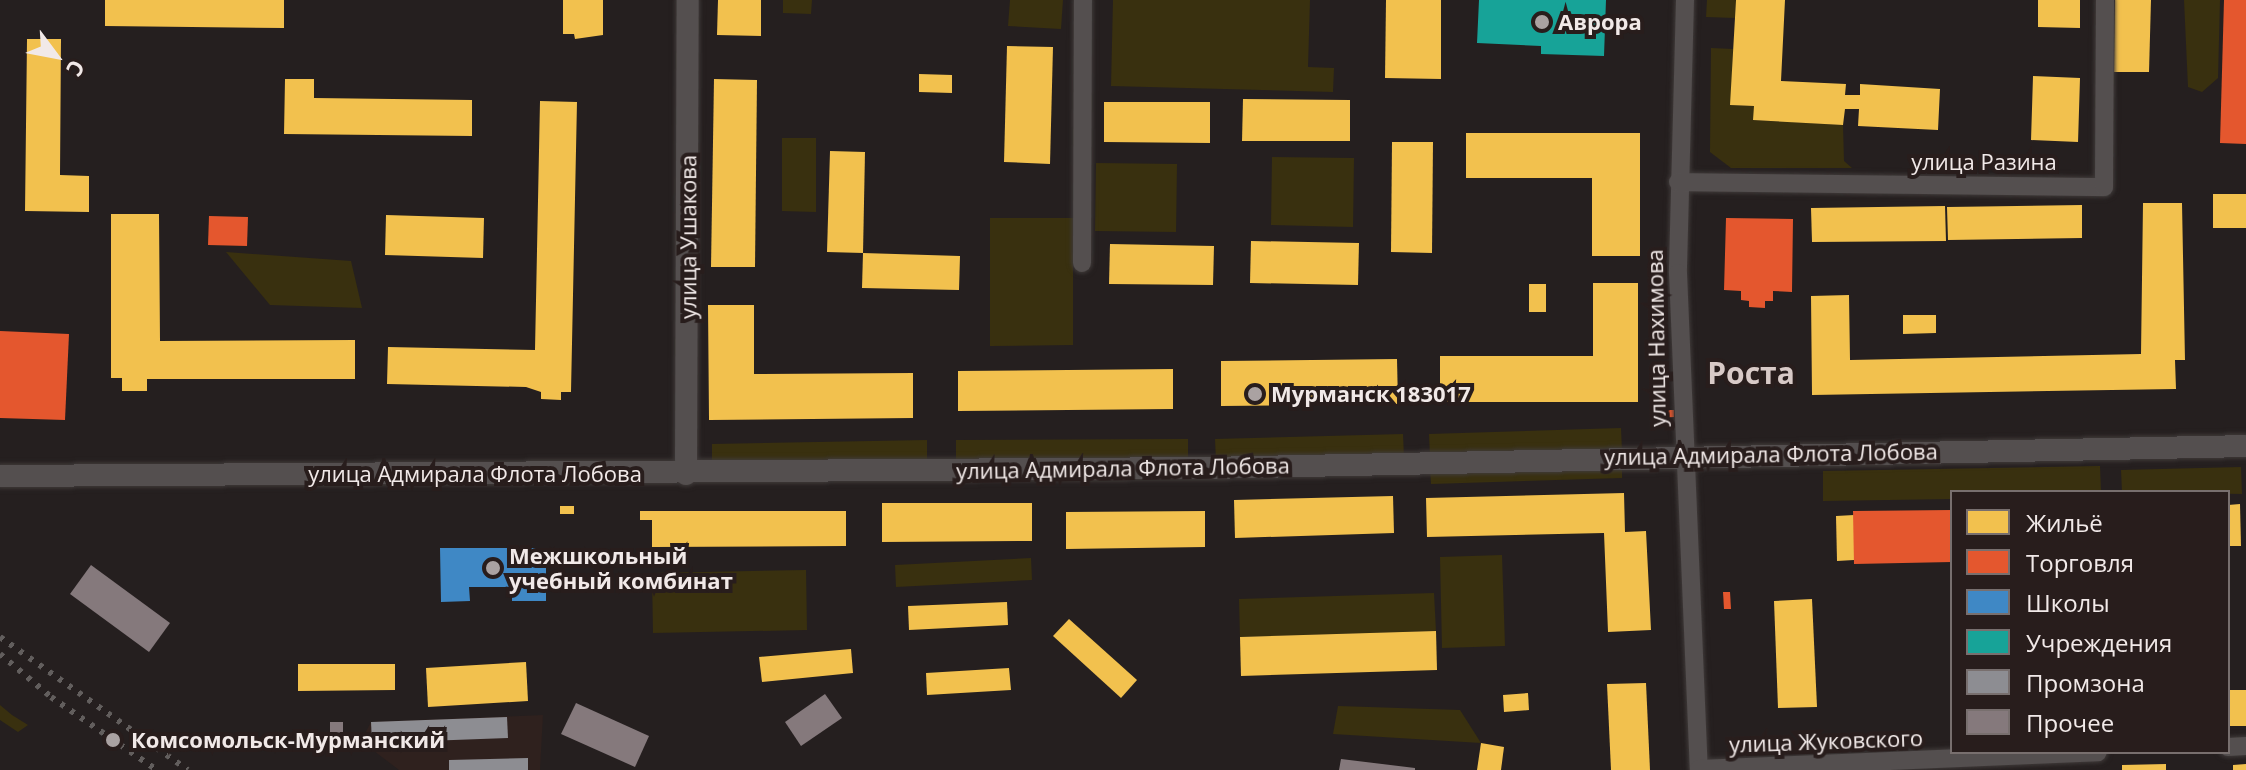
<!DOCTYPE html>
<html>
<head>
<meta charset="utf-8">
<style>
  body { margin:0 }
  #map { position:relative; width:2246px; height:770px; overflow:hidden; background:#251f1f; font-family:"Open Sans",sans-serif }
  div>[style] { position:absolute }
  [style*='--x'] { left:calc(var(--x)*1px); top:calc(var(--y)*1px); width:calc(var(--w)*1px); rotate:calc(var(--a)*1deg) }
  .built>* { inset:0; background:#2f211e }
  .green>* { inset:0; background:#39300f }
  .homes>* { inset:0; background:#f2c14e }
  .shops>* { inset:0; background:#e4572e }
  .schools>* { inset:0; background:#3f88c5 }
  .public>* { inset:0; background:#17a398 }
  .industry>* { inset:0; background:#8d8d92 }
  .building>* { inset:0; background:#85797c }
  .roads { filter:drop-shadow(0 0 2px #3f3a39) drop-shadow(0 0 2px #3f3a39) }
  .minor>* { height:18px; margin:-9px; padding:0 9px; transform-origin:9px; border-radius:9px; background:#544f4f }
  .tertiary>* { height:22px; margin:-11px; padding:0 11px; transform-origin:11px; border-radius:11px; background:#544f4f }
  .rail>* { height:6px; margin-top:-3px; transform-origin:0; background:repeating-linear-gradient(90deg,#625e5d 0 4px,transparent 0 12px) }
  .dots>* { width:22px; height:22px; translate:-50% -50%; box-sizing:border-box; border:4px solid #281d1c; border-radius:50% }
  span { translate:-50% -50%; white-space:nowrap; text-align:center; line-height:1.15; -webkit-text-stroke:8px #281d1c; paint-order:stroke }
  .poi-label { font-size:22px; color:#f1e9e8; font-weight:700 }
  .left { translate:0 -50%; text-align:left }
  .street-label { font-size:22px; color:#f1e9e8 }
  .district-label { font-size:30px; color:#d8cac7; font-weight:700 }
  .legend { position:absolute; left:1950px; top:490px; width:280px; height:264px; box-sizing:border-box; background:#281d1c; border:2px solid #786f6e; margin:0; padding:10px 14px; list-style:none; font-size:24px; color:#f1e9e8 }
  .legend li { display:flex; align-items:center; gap:16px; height:40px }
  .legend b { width:40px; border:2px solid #786f6e }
  .north { position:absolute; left:16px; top:16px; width:80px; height:80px; -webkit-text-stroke:6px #281d1c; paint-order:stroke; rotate:122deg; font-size:22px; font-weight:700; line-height:32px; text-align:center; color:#f1e9e8 }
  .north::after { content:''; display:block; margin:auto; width:28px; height:36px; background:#f1e9e8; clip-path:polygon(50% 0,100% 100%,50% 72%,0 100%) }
</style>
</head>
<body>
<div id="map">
  <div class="built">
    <div style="clip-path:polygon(543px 715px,540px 770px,399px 770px,361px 741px,371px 722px)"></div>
  </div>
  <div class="green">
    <div style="clip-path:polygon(783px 0,812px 0,811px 14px,783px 13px)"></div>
    <div style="clip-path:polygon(1010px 0,1063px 0,1061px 29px,1008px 26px)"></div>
    <div style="clip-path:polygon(1113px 0,1310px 0,1308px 67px,1334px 68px,1333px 92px,1111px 86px)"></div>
    <div style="clip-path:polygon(1707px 0,1736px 0,1735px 18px,1706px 17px)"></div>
    <div style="clip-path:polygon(2184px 0,2220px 0,2218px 78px,2202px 92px,2188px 87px)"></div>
    <div style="clip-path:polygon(1711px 48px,1733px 49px,1731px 105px,1754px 106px,1754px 120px,1843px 125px,1844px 161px,1852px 168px,1731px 168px,1710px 152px)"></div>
    <div style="clip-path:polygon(782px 138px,816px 138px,816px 212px,782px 211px)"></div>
    <div style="clip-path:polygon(1272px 157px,1354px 158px,1353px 227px,1271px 225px)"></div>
    <div style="clip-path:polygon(1096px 163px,1177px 164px,1176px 232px,1095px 231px)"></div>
    <div style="clip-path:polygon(990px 218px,1073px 218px,1073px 345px,990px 346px)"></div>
    <div style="clip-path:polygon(226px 252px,351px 261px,362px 308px,270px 305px)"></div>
    <div style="clip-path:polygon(1621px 428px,1622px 451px,1430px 457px,1429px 434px)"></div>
    <div style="clip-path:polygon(1403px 434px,1404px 457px,1216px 462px,1215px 439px)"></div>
    <div style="clip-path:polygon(1188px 439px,1188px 462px,956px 463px,956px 440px)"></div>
    <div style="clip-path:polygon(927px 440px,927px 462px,712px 466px,712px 444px)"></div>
    <div style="clip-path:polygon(1622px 463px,1622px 478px,1431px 484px,1430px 469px)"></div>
    <div style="clip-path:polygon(2100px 466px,2101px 492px,1952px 492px,1952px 499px,1823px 501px,1823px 471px)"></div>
    <div style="clip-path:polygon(2241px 467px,2242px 494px,2122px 492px,2121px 470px)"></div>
    <div style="clip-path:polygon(1502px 555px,1505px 646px,1442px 648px,1440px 557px)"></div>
    <div style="clip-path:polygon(1031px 558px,1032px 580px,896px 587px,895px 565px)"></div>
    <div style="clip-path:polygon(806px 570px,807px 630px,653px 633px,652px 573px)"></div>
    <div style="clip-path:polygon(1434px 593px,1436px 631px,1240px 637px,1239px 599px)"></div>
    <div style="clip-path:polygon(0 705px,12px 715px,28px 725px,18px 732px,0 720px)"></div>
    <div style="clip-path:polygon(1338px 706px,1460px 710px,1481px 743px,1333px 734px)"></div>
  </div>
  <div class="homes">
    <div style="clip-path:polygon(105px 0,284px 0,284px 28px,105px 26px)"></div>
    <div style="clip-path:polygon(563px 0,603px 0,603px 35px,575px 39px,574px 34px,563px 34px)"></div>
    <div style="clip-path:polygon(718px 0,761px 0,761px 36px,717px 35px)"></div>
    <div style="clip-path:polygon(1386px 0,1441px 0,1441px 79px,1385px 78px)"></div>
    <div style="clip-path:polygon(1736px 0,1785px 0,1781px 81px,1846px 84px,1845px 95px,1860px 95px,1860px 84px,1940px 89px,1938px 130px,1858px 126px,1859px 109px,1845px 109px,1843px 125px,1753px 120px,1754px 106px,1730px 105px)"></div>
    <div style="clip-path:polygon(2038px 0,2080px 0,2080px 28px,2038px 27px)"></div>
    <div style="clip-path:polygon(2115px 0,2151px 0,2149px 72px,2114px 72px)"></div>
    <div style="clip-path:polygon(27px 39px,61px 39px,60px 175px,89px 176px,89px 212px,25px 211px)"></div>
    <div style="clip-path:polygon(1007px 46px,1053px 47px,1050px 164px,1004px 162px)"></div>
    <div style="clip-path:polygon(919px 74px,952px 75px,952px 93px,919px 92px)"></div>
    <div style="clip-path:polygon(2033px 76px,2080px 78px,2078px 142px,2031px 140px)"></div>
    <div style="clip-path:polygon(285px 79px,314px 79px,314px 98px,472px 100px,472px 136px,284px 134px)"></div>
    <div style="clip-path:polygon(714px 79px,757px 80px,755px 267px,711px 267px)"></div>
    <div style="clip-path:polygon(1243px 99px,1350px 100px,1350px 141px,1242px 141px)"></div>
    <div style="clip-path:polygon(540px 101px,577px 102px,571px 392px,561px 392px,561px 400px,541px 399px,541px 392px,526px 387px,387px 384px,388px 347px,535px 350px)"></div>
    <div style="clip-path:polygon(1104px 102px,1210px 102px,1210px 143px,1104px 142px)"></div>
    <div style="clip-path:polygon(1466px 133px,1640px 133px,1640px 256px,1592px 256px,1592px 178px,1466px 178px)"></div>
    <div style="clip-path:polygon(1392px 142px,1433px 142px,1432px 253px,1391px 252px)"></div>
    <div style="clip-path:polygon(830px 151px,865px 152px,863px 253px,827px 252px)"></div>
    <div style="clip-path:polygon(2213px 194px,2246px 194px,2246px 228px,2213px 228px)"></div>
    <div style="clip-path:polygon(2143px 203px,2182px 203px,2185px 360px,2175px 360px,2176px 389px,1812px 395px,1811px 296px,1849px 295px,1850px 360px,2141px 354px)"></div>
    <div style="clip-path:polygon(2082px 205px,2082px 238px,1948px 240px,1947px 207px)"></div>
    <div style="clip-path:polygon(1945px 206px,1946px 241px,1812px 242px,1811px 208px)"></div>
    <div style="clip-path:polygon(111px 214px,159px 214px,160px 341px,355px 340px,355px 379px,147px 379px,147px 391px,122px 391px,122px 378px,111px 378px)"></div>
    <div style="clip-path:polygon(386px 215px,484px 218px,483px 258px,385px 255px)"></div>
    <div style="clip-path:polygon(1251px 241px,1359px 243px,1358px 285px,1250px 283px)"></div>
    <div style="clip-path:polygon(1110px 244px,1214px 246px,1213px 285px,1109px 284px)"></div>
    <div style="clip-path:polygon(863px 253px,960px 256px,959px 290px,862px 288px)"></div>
    <div style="clip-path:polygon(1593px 283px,1638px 283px,1638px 402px,1440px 402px,1440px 356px,1593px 356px)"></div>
    <div style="clip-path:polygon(1529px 284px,1546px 284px,1546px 312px,1529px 312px)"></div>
    <div style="clip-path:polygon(708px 305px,754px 305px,754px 374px,913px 373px,913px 418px,709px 420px)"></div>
    <div style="clip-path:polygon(1903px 315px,1936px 315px,1936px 333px,1903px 334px)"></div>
    <div style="clip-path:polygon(1397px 359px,1398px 404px,1221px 406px,1221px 361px)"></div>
    <div style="clip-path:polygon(1173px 369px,1173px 409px,958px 411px,958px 371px)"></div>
    <div style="clip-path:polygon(1624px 493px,1625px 532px,1646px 531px,1651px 630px,1608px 632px,1604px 533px,1427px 537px,1426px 498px)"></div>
    <div style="clip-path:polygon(1393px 496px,1394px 533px,1235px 538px,1234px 500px)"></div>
    <div style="clip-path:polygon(882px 503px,1032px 503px,1032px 541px,882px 542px)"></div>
    <div style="clip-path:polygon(2240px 504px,2241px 546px,2228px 546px,2228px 505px)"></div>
    <div style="clip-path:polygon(560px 506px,574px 506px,574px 514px,560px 514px)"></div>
    <div style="clip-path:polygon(640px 511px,846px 511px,846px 546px,652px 547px,652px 520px,640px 520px)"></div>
    <div style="clip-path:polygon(1205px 511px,1205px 547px,1066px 549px,1066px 512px)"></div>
    <div style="clip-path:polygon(1854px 515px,1854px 560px,1837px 561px,1836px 516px)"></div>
    <div style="clip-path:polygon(1812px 599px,1817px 707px,1778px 708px,1774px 601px)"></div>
    <div style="clip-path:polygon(1007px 602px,1008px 625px,909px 630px,908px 606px)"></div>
    <div style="clip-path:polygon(1069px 619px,1137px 680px,1121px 698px,1053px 636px)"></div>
    <div style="clip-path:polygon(1436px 631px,1437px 670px,1241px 676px,1240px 637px)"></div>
    <div style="clip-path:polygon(851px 649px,853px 673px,762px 682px,759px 657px)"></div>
    <div style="clip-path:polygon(526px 662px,528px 701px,428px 707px,426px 668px)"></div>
    <div style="clip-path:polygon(298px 664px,395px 664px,395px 690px,298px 691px)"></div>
    <div style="clip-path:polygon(1009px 668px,1011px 690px,927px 695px,926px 673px)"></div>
    <div style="clip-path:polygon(1646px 683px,1650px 770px,1611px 770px,1607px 684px)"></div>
    <div style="clip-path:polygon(2228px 690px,2246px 690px,2246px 726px,2228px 726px)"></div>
    <div style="clip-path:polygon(1528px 693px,1529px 710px,1504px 712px,1503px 695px)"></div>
    <div style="clip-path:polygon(1481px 743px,1504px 747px,1501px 770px,1477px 770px)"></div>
    <div style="clip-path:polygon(2166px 764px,2166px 770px,2122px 770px,2122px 765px)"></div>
    <div style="clip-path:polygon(2246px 764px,2246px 770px,2233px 770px,2233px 765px)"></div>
  </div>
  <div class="shops">
    <div style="clip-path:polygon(2224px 0,2246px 0,2246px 144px,2220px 143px)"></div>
    <div style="clip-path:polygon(209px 216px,248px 217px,247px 246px,208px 245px)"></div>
    <div style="clip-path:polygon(1726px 218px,1793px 219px,1792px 292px,1773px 291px,1773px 301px,1765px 301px,1765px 308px,1749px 307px,1749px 301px,1741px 300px,1741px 291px,1724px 290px)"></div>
    <div style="clip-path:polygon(0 331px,69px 334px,65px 420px,0 418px)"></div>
    <div style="clip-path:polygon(1661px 410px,1674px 410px,1674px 417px,1661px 418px)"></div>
    <div style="clip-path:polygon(1952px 510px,1952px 562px,1854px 564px,1853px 511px)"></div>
    <div style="clip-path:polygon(1723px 592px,1730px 592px,1731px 609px,1724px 609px)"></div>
  </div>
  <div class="schools">
    <div style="clip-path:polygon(440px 548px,546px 548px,546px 601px,512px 601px,512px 587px,469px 587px,470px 601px,441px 602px)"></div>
  </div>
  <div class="public">
    <div style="clip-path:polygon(1479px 0,1606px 0,1604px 56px,1541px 54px,1541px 46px,1477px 43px)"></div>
  </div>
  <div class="industry">
    <div style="clip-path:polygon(507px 717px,508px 738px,372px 743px,371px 722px)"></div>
    <div style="clip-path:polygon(528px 758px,528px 770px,449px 770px,449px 760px)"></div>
  </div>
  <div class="building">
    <div style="clip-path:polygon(91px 565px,170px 623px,149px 652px,70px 594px)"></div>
    <div style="clip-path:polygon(825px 694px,842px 718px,801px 746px,785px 722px)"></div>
    <div style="clip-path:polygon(576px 703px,649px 736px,635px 767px,561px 734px)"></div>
    <div style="clip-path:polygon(330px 722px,343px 722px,343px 737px,330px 737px)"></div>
    <div style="clip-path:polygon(1341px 759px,1415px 768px,1415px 770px,1339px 770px)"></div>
  </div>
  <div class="roads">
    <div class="minor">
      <div style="--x:1685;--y:0;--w:273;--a:91.5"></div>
      <div style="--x:1678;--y:273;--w:497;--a:87.6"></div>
      <div style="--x:1678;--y:182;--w:426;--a:0.7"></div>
      <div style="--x:2104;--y:187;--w:187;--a:-89.7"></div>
      <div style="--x:1082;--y:263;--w:263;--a:-89.8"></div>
      <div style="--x:2228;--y:747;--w:18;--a:-3"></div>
      <div style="--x:1699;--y:769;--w:399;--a:-2.4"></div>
    </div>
    <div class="tertiary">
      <div style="--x:686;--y:474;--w:474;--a:-89.8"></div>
      <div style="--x:0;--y:476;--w:1207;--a:-0.38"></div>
      <div style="--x:1207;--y:468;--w:1039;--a:-1.21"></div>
    </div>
  </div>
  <div class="rail">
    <div style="--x:0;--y:637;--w:230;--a:35.3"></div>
    <div style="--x:0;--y:654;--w:67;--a:40.1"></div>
    <div style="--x:51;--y:697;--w:129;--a:34.6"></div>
  </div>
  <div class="dots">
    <div style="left:1542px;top:22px;background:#aaa2a2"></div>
    <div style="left:1255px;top:394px;background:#aaa2a2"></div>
    <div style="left:493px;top:568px;background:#aaa2a2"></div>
    <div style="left:113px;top:740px;background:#aaa2a2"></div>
  </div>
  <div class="poi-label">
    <span class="left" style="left:1558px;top:22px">Аврора</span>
    <span class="left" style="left:1271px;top:394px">Мурманск 183017</span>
    <span class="left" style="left:509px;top:568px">Межшкольный<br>учебный комбинат</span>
    <span class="left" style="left:131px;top:740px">Комсомольск-Мурманский</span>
  </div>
  <div class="street-label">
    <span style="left:1984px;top:162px">улица Разина</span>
    <span style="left:688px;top:237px;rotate:-90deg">улица Ушакова</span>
    <span style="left:1656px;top:338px;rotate:-91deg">улица Нахимова</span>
    <span style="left:1771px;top:454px;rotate:-1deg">улица Адмирала Флота Лобова</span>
    <span style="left:1123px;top:468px;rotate:-1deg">улица Адмирала Флота Лобова</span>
    <span style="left:475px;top:474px">улица Адмирала Флота Лобова</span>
    <span style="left:1826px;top:741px;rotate:-2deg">улица Жуковского</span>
  </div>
  <div class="district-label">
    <span style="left:1751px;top:373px">Роста</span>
  </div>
  <ul class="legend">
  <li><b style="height:22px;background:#f2c14e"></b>Жильё</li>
  <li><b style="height:22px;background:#e4572e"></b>Торговля</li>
  <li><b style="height:22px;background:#3f88c5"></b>Школы</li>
  <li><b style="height:22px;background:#17a398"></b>Учреждения</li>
  <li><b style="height:22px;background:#8d8d92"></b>Промзона</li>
  <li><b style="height:22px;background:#85797c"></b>Прочее</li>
  </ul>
  <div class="north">С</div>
</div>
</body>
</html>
